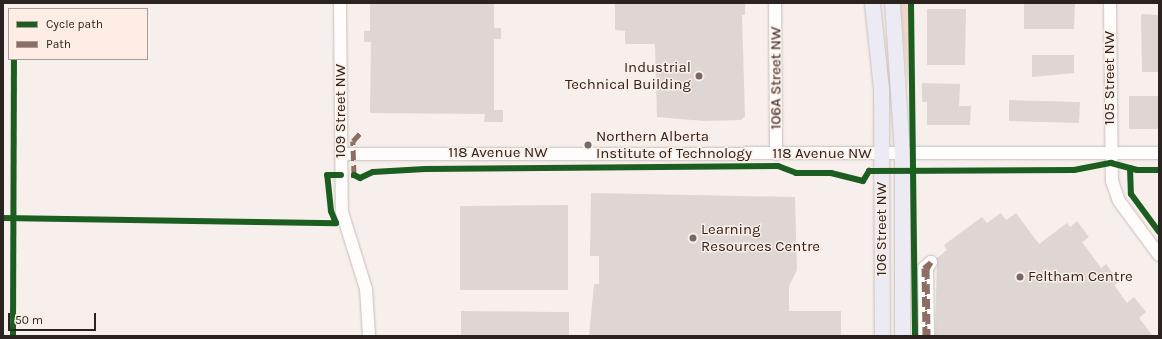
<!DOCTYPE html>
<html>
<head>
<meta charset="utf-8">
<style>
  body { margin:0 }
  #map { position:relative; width:1162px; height:339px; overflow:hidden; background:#f7efeb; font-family:Karla,sans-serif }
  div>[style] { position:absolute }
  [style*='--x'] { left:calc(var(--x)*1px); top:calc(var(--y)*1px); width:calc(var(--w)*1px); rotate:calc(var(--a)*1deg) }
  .green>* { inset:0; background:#f0d7ca }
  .building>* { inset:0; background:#ded6d2 }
  .roads { filter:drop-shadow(0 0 1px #c6bebb) drop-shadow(0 0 1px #c6bebb) }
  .minor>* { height:12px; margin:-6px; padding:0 6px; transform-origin:6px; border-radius:6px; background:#fefdfc }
  .major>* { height:15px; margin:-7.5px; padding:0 7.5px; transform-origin:7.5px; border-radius:7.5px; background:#eceaf2 }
  .quiet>* { height:5px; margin-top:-2.5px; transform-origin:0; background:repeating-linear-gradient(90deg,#8d6e63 0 10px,transparent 0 15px) }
  .cycleway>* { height:6px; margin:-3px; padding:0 3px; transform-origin:3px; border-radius:3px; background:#1b5e20 }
  .dots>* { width:11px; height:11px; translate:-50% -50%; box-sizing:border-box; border:2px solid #fdede5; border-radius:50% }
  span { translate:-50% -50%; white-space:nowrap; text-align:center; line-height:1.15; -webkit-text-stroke:3px #fdede5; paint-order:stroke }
  .poi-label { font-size:15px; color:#2a231f }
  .right { translate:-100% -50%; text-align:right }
  .left { translate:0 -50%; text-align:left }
  .street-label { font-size:15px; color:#2a231f }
  .frame { position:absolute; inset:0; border:4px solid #2a231f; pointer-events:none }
  .legend { position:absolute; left:8px; top:8px; width:140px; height:52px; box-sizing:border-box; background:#fdede5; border:1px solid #a99c96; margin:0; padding:5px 7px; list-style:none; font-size:12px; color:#2a231f }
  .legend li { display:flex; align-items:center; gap:8px; height:20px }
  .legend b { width:20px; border:1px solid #a99c96 }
  .scale { position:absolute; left:8px; top:313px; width:88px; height:18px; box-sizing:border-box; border:2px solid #2a231f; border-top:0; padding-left:5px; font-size:12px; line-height:14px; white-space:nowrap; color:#2a231f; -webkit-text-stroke:3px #fdede5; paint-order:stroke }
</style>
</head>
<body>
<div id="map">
  <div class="green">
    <div style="clip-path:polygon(899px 3px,909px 3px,908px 91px,902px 22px)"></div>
  </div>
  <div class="building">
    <div style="clip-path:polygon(370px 3px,494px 3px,494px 28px,501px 28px,501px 39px,494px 39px,494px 110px,503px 110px,503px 122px,484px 122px,485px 114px,370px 113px,371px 42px,364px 42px,364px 31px,370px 31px)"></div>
    <div style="clip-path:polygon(745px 3px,745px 15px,742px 15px,745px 116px,741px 120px,704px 121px,657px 117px,655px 44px,625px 44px,625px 31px,615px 30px,615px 4px)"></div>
    <div style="clip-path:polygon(1024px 4px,1075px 4px,1074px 29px,1024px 29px)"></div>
    <div style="clip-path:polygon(927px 9px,966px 9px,965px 65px,927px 65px)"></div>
    <div style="clip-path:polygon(1141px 14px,1159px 15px,1159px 72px,1142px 72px)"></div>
    <div style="clip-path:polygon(1032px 55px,1074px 55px,1074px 73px,1032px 77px)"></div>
    <div style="clip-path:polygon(922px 83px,960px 84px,959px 106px,971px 106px,970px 125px,927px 125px,927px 102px,922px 102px)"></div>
    <div style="clip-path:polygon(1129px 96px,1159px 96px,1159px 129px,1129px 129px)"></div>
    <div style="clip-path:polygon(1009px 100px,1080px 102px,1079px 123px,1009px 121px)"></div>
    <div style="clip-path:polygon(591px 193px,795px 197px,797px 270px,789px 286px,789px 311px,841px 311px,841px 336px,589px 336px,594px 284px,599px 284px,599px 256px,590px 256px)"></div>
    <div style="clip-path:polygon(568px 205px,568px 290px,460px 290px,460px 206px)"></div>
    <div style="clip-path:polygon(1001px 213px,1006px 220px,1016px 213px,1039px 244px,1067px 223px,1070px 227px,1077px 221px,1089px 237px,1082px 242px,1101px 268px,1106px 264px,1119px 282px,1114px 285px,1127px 303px,1134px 297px,1146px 312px,1139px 318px,1153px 336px,935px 336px,937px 258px,947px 250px,944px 245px,982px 217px,987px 223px)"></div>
    <div style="clip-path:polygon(461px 311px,569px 312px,569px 336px,461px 336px)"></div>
  </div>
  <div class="roads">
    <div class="minor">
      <div style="--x:340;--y:3;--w:209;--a:89.5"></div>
      <div style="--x:342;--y:212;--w:81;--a:72.7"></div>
      <div style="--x:366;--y:289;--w:47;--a:86.3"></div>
      <div style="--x:775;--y:3;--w:151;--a:89.6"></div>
      <div style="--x:1110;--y:3;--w:178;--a:89.4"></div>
      <div style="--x:1112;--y:181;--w:21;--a:71"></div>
      <div style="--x:1119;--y:201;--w:67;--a:53.5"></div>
      <div style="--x:341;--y:154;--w:818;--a:-0.07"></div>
      <div style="--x:925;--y:336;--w:68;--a:-90.8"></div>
      <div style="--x:924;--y:268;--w:9;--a:-41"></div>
      <div style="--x:931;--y:262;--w:8;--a:120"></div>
      <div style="--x:927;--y:269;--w:67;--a:89.1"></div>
    </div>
    <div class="major">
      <div style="--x:872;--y:3;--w:85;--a:84"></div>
      <div style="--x:881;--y:88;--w:248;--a:89.8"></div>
      <div style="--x:892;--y:3;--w:151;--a:86.2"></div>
      <div style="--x:902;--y:154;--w:182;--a:90"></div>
    </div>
  </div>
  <div class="quiet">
    <div style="--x:351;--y:175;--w:3;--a:0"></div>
    <div style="--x:354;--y:175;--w:34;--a:-92"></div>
    <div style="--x:353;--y:141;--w:12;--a:-48"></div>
    <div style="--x:925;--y:336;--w:68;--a:-90.8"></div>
    <div style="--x:924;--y:268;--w:9;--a:-41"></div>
    <div style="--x:931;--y:262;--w:8;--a:120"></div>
    <div style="--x:927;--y:269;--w:67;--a:89.1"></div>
  </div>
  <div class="cycleway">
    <div style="--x:911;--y:3;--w:333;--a:89.3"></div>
    <div style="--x:1130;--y:168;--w:26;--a:88"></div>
    <div style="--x:1131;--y:194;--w:47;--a:53.6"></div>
    <div style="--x:354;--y:175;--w:7;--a:27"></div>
    <div style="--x:360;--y:178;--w:14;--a:-25"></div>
    <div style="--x:373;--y:172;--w:52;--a:-3.3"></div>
    <div style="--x:425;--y:169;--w:353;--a:-0.5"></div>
    <div style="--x:778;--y:166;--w:19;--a:21"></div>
    <div style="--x:796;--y:173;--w:35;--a:0"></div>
    <div style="--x:831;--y:173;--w:33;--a:14"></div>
    <div style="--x:863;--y:181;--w:12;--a:-59"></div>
    <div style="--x:869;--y:171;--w:205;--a:-0.3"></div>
    <div style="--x:1074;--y:170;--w:38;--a:-11"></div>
    <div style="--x:1111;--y:163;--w:27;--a:15"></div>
    <div style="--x:1137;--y:170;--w:22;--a:0"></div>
    <div style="--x:3;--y:218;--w:333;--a:0.9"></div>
    <div style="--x:336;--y:223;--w:13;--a:-113"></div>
    <div style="--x:331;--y:211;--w:36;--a:-96"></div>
    <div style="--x:327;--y:175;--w:14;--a:0"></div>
    <div style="--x:13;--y:336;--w:277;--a:-89.8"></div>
  </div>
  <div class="dots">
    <div style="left:699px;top:76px;background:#726a66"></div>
    <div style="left:588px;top:145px;background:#726a66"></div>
    <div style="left:693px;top:238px;background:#726a66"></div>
    <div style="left:1020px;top:277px;background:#726a66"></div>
  </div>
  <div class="poi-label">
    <span class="right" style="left:691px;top:76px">Industrial<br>Technical Building</span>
    <span class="left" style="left:596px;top:145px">Northern Alberta<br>Institute of Technology</span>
    <span class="left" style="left:701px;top:238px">Learning<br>Resources Centre</span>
    <span class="left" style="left:1028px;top:277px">Feltham Centre</span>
  </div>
  <div class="street-label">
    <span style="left:776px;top:78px;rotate:-90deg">106A Street NW</span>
    <span style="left:1110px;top:78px;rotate:-90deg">105 Street NW</span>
    <span style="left:341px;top:111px;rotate:-90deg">109 Street NW</span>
    <span style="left:498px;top:153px">118 Avenue NW</span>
    <span style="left:822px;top:154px">118 Avenue NW</span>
    <span style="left:882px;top:229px;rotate:-90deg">106 Street NW</span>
  </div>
  <div class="frame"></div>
  <ul class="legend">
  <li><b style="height:5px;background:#1b5e20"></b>Cycle path</li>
  <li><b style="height:5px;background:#8d6e63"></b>Path</li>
  </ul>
  <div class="scale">50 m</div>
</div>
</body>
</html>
